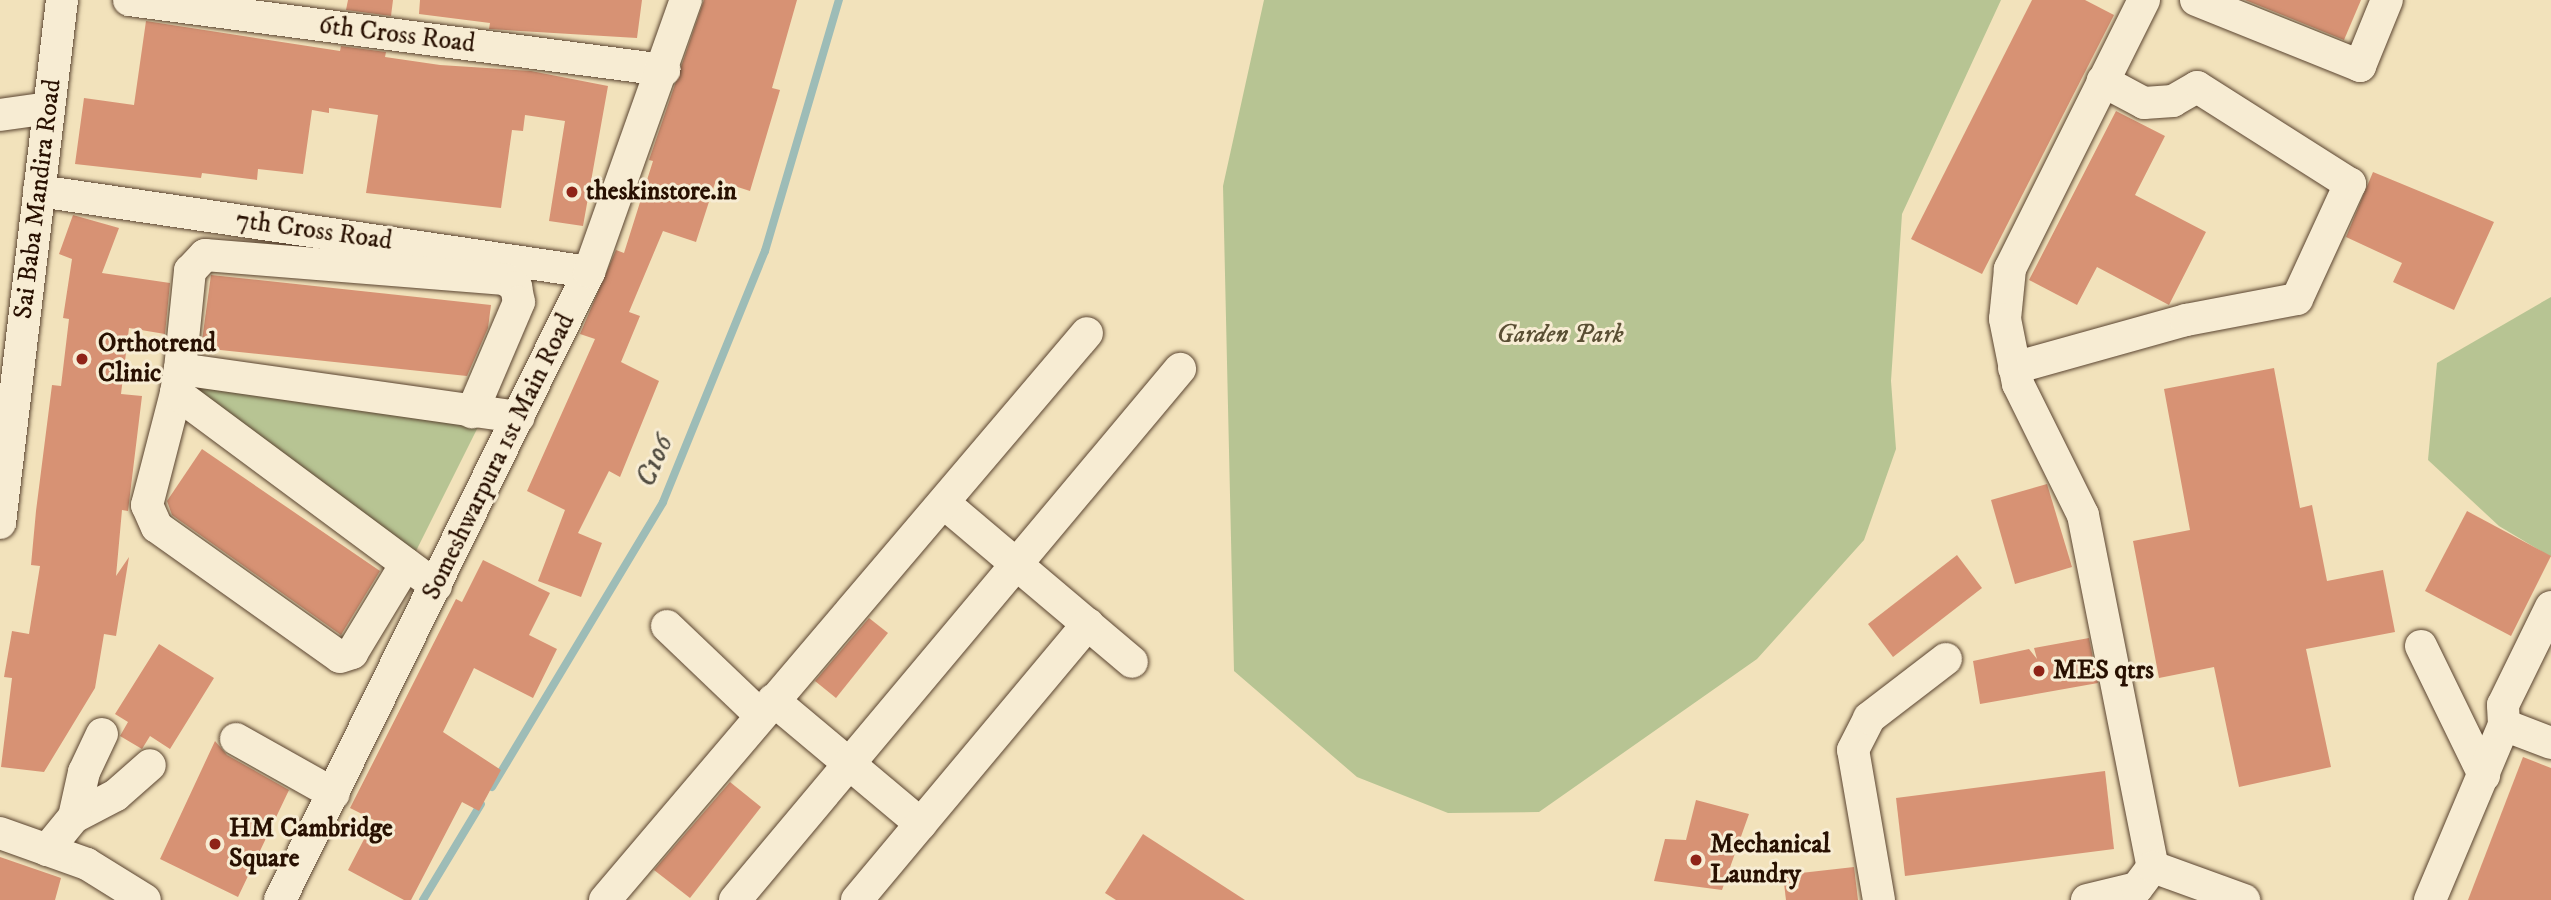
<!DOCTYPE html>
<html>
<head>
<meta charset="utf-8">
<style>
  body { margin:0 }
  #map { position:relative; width:2551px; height:900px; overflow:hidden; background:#f2e2bb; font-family:"IM FELL DW Pica",serif }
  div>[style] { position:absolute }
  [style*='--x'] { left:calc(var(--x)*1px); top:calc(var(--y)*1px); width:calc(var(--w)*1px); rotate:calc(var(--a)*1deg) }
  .green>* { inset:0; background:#b7c493 }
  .stream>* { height:8px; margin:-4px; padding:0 4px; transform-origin:4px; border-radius:4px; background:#9dbcb7 }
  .building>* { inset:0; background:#d79274 }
  .roads { filter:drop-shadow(0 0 2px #5a4430) drop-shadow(0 0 2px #5a4430) }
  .minor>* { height:32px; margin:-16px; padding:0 16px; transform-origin:16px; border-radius:16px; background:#f7ecd3 }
  .dots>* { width:19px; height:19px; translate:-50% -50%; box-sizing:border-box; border:4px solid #f7ecd3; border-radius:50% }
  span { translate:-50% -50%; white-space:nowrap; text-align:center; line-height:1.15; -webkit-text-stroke:6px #f7ecd3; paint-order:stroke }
  .street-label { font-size:26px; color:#281001 }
  .poi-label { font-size:26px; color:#281001; font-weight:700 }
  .left { translate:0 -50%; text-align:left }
  .park-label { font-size:26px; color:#5a4f34; font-style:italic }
  .water-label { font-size:28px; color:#514c41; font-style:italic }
</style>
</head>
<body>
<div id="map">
  <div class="green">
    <div style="clip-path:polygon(1264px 0,2001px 0,1902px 214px,1891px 381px,1896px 449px,1864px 540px,1757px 659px,1539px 812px,1448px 813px,1357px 777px,1234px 671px,1223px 186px)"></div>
    <div style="clip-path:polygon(2551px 297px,2551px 557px,2499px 526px,2428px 460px,2437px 363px)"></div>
    <div style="clip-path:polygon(186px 385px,481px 421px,415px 553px)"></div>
  </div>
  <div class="stream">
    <div style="--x:492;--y:787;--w:332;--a:-59"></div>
    <div style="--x:663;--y:502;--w:271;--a:-67.9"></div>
    <div style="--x:765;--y:251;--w:262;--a:-73.6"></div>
    <div style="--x:423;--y:900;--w:112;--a:-58.9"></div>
  </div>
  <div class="building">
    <div style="clip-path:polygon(348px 0,393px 0,391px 16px,346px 10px)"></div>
    <div style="clip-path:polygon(420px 0,642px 0,637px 38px,489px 29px,490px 23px,419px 14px)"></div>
    <div style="clip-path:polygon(704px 0,797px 0,772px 88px,780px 90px,750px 191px,716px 180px,696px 242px,663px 231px,629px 312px,640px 316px,621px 362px,659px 381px,620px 477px,609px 471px,578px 533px,602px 543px,581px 597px,538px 581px,565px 510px,527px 491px,595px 339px,580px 334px,616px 250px,624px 253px,653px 161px,649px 160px)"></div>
    <div style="clip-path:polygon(2032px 0,2085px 0,2114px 15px,1982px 274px,1911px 239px)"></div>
    <div style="clip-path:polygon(2245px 0,2361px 0,2344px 40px)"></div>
    <div style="clip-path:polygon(146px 21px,340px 51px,341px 46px,386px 52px,385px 57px,440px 65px,531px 71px,608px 86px,583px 226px,549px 221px,565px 121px,525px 115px,523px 131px,512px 130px,501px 208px,366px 193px,378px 115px,329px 108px,329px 113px,312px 110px,303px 174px,258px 169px,257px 180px,202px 173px,201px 178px,75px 164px,84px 98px,134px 105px)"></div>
    <div style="clip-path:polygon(2116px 111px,2165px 136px,2135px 195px,2206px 232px,2169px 305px,2097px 267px,2077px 305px,2029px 280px)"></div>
    <div style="clip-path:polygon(2373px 172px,2494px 222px,2454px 310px,2393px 282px,2402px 263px,2346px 237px)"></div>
    <div style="clip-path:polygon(73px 215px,119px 228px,102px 273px,170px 283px,165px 334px,129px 328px,121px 394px,142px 396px,128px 511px,122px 510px,116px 576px,129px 557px,116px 636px,104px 634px,95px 688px,44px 772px,1px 767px,12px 678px,4px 677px,12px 631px,29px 634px,40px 566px,31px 565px,36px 511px,52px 385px,61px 386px,69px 319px,63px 318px,72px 259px,59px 254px)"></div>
    <div style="clip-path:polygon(211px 275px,491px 305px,488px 328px,467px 376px,201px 348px)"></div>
    <div style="clip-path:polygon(2274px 368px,2300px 508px,2312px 505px,2327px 581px,2383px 570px,2395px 632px,2306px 649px,2331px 767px,2239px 787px,2214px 667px,2159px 678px,2133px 541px,2190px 530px,2164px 389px)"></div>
    <div style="clip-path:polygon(202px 449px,380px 571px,341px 635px,172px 515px,167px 501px)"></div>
    <div style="clip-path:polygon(2047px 484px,2072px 567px,2015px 584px,1991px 500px)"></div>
    <div style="clip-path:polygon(2467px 511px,2551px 556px,2511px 636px,2425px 591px)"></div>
    <div style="clip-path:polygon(1957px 555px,1982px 588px,1893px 657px,1868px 624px)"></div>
    <div style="clip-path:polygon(483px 560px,550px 593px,529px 635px,557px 649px,533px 698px,474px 668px,443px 732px,501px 770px,479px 811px,462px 802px,411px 900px,404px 900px,348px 870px,374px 820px,350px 808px,456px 599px,462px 602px)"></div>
    <div style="clip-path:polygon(869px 618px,888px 633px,836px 698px,815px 681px)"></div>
    <div style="clip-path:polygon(2089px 638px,2098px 683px,1980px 704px,1973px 661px,2029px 649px,2037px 659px,2034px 648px)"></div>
    <div style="clip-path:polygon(159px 644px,214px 678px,170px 749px,150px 736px,142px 749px,120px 736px,128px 722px,115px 714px)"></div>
    <div style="clip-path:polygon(215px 741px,227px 755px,289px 790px,238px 897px,160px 859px)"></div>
    <div style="clip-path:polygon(2523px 757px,2551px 768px,2551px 900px,2468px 900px)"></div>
    <div style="clip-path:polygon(2105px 771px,2114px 849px,1905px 876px,1896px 798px)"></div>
    <div style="clip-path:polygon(730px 782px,761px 807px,690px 898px,654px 870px)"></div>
    <div style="clip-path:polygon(1696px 800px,1749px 814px,1722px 890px,1654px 881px,1665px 839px,1686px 840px)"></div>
    <div style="clip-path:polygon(1143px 834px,1245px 900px,1116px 900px,1105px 893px)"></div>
    <div style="clip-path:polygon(0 857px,61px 878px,55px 900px,0 900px)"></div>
    <div style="clip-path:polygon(1854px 867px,1858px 900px,1786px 900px,1783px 875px)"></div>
  </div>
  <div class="roads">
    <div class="minor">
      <div style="--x:129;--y:0;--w:540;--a:7.45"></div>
      <div style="--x:2144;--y:0;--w:301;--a:116.5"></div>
      <div style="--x:2010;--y:269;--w:50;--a:95.7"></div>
      <div style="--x:2005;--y:319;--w:66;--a:78.7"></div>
      <div style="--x:2018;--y:384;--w:146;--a:63.6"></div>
      <div style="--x:2083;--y:515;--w:359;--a:78.8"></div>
      <div style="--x:2196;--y:0;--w:177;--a:21.9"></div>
      <div style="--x:2360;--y:66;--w:71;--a:-67.8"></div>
      <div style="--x:0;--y:115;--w:49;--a:-8.1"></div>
      <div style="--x:39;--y:191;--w:556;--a:8.38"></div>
      <div style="--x:2014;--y:368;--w:179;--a:-15.6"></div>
      <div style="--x:2186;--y:320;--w:113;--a:-10.7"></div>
      <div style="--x:2297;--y:299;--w:127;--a:-65.3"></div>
      <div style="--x:2350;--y:184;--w:181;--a:-147.6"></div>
      <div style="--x:2197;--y:87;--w:28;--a:150"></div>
      <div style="--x:2173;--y:101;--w:29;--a:176"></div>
      <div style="--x:2144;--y:103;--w:47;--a:-151.8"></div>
      <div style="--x:180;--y:369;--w:99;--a:-84.2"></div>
      <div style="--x:190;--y:271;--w:22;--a:-47"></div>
      <div style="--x:205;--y:255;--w:301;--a:4.6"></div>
      <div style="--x:505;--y:279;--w:14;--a:36"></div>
      <div style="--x:516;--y:287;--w:15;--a:79"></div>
      <div style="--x:519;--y:302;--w:120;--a:113.1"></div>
      <div style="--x:176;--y:393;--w:116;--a:104.5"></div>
      <div style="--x:147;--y:505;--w:24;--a:66"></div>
      <div style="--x:157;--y:527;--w:224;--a:35.4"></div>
      <div style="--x:340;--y:657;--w:13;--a:-18"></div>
      <div style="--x:352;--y:653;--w:104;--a:-58.8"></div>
      <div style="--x:944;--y:503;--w:246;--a:40.2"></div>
      <div style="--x:0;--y:523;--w:527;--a:-83.24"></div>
      <div style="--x:436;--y:586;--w:324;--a:-143.4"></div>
      <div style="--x:176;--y:393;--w:24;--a:-81"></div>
      <div style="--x:180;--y:369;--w:342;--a:8.1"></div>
      <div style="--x:667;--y:626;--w:129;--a:43.7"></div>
      <div style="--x:2421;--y:646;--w:144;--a:64"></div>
      <div style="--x:773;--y:700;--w:193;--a:40"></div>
      <div style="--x:2504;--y:725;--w:50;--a:21"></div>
      <div style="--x:236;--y:739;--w:112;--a:29.3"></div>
      <div style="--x:74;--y:817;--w:47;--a:-27.6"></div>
      <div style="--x:116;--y:795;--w:45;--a:-41.4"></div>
      <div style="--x:0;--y:833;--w:92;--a:19.6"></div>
      <div style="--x:87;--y:864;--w:68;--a:31.8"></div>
      <div style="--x:47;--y:850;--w:43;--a:-50.7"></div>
      <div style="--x:74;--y:817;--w:46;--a:-77.5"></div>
      <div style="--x:84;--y:772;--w:42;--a:-64.7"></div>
      <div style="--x:280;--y:900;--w:700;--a:-63.8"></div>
      <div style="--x:589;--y:272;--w:289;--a:-70.4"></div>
      <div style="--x:605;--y:900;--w:744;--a:-49.63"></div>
      <div style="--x:735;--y:900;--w:693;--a:-50.04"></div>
      <div style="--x:857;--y:900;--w:360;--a:-50.1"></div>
      <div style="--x:1879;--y:900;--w:152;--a:-99.8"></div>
      <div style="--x:1853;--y:750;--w:36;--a:-63"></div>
      <div style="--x:1869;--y:718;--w:97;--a:-37.5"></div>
      <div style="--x:2087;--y:900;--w:51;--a:-13.5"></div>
      <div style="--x:2137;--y:888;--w:26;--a:-53"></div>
      <div style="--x:2153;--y:867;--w:97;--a:19.9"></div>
      <div style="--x:2430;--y:900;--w:190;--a:-67.1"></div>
      <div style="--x:2504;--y:725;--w:20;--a:-93"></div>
      <div style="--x:2503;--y:705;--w:109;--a:-63.9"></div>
    </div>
  </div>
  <div class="dots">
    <div style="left:572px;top:192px;background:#8f2418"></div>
    <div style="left:82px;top:359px;background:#8f2418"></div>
    <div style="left:2039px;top:671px;background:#8f2418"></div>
    <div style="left:215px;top:844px;background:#8f2418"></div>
    <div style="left:1696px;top:860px;background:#8f2418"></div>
  </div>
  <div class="street-label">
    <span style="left:397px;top:35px;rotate:7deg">6th Cross Road</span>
    <span style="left:38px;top:199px;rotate:-83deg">Sai Baba Mandira Road</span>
    <span style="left:314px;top:231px;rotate:8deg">7th Cross Road</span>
    <span style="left:499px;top:457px;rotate:-64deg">Someshwarpura 1st Main Road</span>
  </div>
  <div class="poi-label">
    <span class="left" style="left:586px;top:192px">theskinstore.in</span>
    <span class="left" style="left:98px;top:359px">Orthotrend<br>Clinic</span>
    <span class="left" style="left:2053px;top:671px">MES qtrs</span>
    <span class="left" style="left:229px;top:844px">HM Cambridge<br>Square</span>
    <span class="left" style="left:1710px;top:860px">Mechanical<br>Laundry</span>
  </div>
  <div class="park-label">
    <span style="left:1560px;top:335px">Garden Park</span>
  </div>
  <div class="water-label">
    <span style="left:655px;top:461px;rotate:-67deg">C106</span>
  </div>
</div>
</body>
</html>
